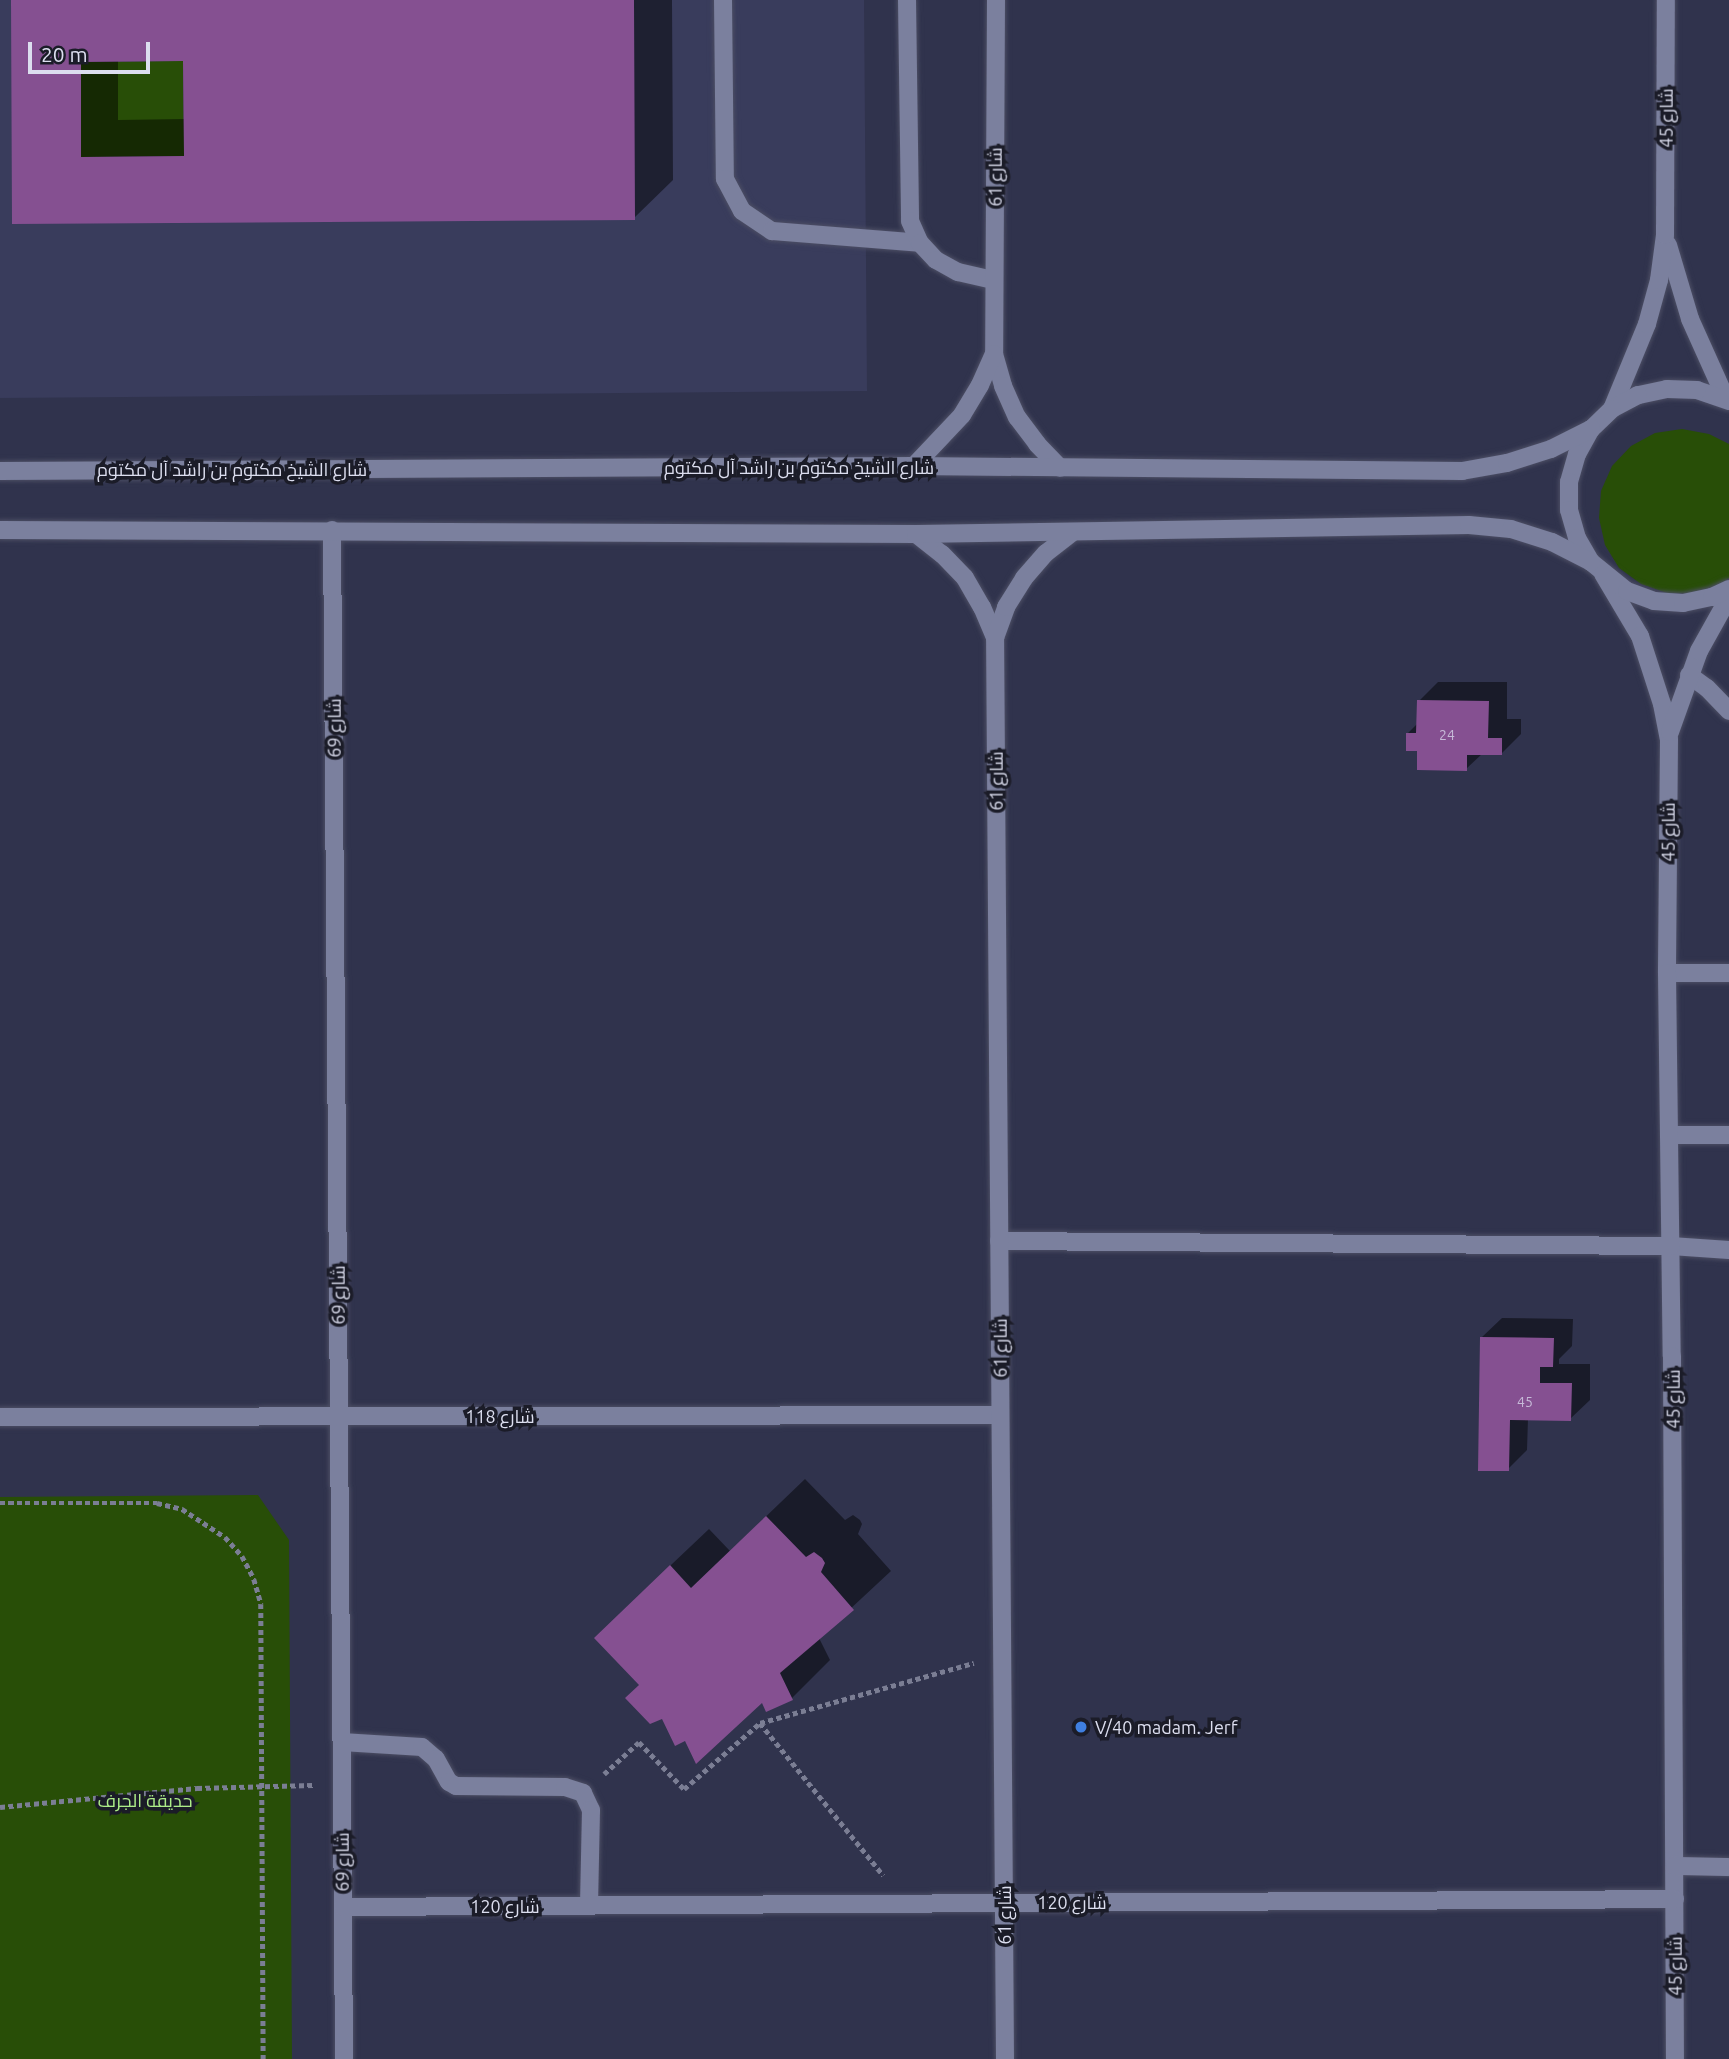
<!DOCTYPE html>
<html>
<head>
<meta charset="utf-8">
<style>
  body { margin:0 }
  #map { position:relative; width:1729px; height:2059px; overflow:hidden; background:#30334d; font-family:Ubuntu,Cairo,sans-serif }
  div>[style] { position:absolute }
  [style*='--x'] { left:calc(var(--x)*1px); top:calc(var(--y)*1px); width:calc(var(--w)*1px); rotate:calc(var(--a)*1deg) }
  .built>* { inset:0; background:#393c5c }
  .green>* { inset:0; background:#284e07 }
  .shadow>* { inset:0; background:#0007 }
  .building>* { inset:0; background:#855091 }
  .path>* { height:4.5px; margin-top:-2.25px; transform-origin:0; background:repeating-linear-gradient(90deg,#7b7e94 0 5px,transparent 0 8.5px) }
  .roads { filter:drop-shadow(0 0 2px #4c4e64) drop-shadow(0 0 2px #4c4e64) }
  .service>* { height:18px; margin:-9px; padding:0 9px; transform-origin:9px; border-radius:9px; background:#7b809e }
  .minor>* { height:18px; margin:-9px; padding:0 9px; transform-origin:9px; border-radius:9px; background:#7b809e }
  .tertiary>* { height:18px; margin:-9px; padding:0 9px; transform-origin:9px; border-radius:9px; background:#7b809e }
  .dots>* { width:19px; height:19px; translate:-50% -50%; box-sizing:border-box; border:4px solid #1b1c28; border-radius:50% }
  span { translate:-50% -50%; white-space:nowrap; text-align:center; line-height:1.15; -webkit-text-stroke:7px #1b1c28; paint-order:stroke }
  .number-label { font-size:14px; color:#c6bad8 }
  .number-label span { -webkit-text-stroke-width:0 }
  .street-label { font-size:18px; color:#dcdeef }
  .poi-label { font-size:18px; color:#dcdeef }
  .left { translate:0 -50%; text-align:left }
  .park-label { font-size:18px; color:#aded88 }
  .scale { position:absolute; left:28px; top:42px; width:122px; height:32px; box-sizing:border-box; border:4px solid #dcdeef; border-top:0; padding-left:9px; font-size:21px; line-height:24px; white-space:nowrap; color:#dcdeef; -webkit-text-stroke:5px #1b1c28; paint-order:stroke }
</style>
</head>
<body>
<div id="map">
  <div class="built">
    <div style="clip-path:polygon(0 0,864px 0,867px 391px,0 398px)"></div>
  </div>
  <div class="green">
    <div style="clip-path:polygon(183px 61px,184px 156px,81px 157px,81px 62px)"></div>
    <div style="clip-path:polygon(1682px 429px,1709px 434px,1729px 444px,1729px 578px,1720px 585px,1694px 594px,1667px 593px,1641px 584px,1619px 568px,1605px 545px,1599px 518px,1601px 491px,1612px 466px,1631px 446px,1655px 433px)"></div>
    <div style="clip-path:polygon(258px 1495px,289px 1540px,292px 2059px,0 2059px,0 1497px)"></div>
  </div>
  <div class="shadow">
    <div style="clip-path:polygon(evenodd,13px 0,672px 0,673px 180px,634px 218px,14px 223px,13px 0,118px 60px,185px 60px,185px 119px,118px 120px,118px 60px)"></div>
    <div style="clip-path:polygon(1438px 682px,1507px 682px,1507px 719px,1521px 719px,1521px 734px,1502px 753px,1483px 753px,1466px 769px,1419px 749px,1408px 733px,1418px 723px,1419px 701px)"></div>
    <div style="clip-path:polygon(1502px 1318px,1573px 1319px,1572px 1346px,1559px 1359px,1559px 1364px,1590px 1364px,1590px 1400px,1570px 1419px,1528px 1419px,1527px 1450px,1508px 1469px,1482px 1337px)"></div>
    <div style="clip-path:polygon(805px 1479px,845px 1520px,853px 1515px,860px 1520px,862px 1524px,858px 1534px,891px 1571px,819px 1638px,830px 1660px,792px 1698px,763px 1700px,686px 1739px,663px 1716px,641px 1685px,634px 1600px,709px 1529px,730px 1551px)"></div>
  </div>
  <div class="building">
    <div style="clip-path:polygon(evenodd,11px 0,634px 0,635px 220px,12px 224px,11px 0,183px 61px,184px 156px,81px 157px,81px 62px,183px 61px)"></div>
    <div style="clip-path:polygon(1417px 700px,1489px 701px,1488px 738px,1502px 738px,1502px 755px,1467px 755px,1467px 771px,1417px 770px,1417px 751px,1406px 751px,1406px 733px,1416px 733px)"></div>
    <div style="clip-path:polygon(1480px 1337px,1554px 1338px,1553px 1367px,1540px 1367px,1540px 1383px,1572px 1383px,1571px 1421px,1510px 1420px,1509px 1471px,1478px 1471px)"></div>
    <div style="clip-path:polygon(766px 1516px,806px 1557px,814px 1552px,822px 1558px,825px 1563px,821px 1572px,854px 1610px,780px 1673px,793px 1700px,766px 1712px,762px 1703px,696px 1764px,685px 1741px,675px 1746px,662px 1719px,650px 1724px,625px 1698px,639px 1685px,594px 1638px,670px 1565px,691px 1588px)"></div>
  </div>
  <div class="path">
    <div style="--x:0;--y:1503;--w:157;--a:0"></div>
    <div style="--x:157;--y:1503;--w:26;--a:13"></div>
    <div style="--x:182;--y:1509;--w:51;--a:33.1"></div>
    <div style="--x:225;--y:1537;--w:25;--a:48"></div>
    <div style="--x:242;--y:1556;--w:26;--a:62"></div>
    <div style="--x:254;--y:1579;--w:26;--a:74"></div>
    <div style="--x:261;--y:1604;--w:455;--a:89.7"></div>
    <div style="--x:760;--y:1723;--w:196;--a:51"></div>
    <div style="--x:604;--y:1774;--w:47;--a:-42.4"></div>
    <div style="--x:639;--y:1742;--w:65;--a:46.2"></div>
    <div style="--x:684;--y:1789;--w:101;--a:-41"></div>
    <div style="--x:760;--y:1723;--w:222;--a:-15.7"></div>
    <div style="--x:0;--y:1807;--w:198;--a:-5.5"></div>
    <div style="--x:197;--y:1788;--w:116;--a:-1.5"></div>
  </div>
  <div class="roads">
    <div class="service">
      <div style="--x:723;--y:0;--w:179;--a:89.4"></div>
      <div style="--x:725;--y:179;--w:36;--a:62"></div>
      <div style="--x:742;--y:211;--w:36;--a:34"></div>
      <div style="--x:772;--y:231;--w:148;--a:4.6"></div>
      <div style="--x:907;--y:0;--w:221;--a:89.2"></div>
      <div style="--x:910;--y:221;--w:24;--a:66"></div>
      <div style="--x:920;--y:243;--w:23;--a:47"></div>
      <div style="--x:936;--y:260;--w:25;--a:29"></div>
      <div style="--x:958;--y:272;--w:37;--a:13"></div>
      <div style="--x:1689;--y:675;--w:22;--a:36"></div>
      <div style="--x:1707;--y:688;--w:32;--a:46"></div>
      <div style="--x:1667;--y:973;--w:62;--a:0"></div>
      <div style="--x:1670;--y:1135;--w:59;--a:0"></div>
      <div style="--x:1671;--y:1246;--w:58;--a:3.9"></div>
      <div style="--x:342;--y:1742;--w:80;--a:3.6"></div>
      <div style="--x:422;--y:1747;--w:18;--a:41"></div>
      <div style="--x:436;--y:1759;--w:26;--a:61"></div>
      <div style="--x:449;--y:1782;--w:8;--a:30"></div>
      <div style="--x:456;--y:1786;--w:109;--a:0.5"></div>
      <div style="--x:565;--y:1787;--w:19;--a:18"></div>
      <div style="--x:583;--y:1793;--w:19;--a:65"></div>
      <div style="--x:591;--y:1810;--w:95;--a:91.2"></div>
    </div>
    <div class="minor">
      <div style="--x:996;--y:0;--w:354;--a:90.3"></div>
      <div style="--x:994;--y:354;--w:33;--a:74"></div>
      <div style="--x:1003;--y:386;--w:34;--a:66"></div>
      <div style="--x:1017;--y:417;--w:34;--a:53"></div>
      <div style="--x:1037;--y:444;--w:33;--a:46"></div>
      <div style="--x:1668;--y:245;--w:77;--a:73.4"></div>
      <div style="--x:1690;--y:319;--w:88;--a:65.8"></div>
      <div style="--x:1612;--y:409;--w:92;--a:-67.6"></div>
      <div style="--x:1647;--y:324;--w:46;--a:-74.7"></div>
      <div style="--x:1659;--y:280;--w:45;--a:-82.4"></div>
      <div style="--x:1665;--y:235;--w:235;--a:-89.8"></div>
      <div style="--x:914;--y:466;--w:70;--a:-46.7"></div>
      <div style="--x:962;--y:415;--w:35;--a:-59"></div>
      <div style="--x:980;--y:385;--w:34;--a:-66"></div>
      <div style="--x:332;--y:530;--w:1529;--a:89.55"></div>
      <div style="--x:916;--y:534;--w:33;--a:38"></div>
      <div style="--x:942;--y:554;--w:33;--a:46"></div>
      <div style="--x:965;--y:578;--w:34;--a:60"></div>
      <div style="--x:982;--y:607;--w:34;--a:67"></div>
      <div style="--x:1603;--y:574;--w:72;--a:59.2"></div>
      <div style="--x:1640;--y:636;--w:71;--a:72.1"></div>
      <div style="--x:1662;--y:704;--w:36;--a:79"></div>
      <div style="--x:1669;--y:739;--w:234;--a:90.5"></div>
      <div style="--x:1667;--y:973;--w:383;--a:89.3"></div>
      <div style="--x:1672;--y:1356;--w:703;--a:89.76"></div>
      <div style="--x:1670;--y:732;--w:86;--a:-70.3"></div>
      <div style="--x:1699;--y:651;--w:62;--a:-60.9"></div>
      <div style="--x:999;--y:1241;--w:672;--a:0.43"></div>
      <div style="--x:0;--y:1417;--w:1000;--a:-0.11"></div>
      <div style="--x:1675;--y:1866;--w:54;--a:1.1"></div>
      <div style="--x:343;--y:1907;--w:1332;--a:-0.34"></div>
      <div style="--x:1005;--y:2059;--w:1421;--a:-90.4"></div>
      <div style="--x:995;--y:638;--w:33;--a:-70"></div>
      <div style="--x:1006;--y:607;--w:34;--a:-58"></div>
      <div style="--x:1024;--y:578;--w:33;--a:-49"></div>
      <div style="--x:1046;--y:553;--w:33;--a:-38"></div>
    </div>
    <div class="tertiary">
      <div style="--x:1729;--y:401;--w:34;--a:-161"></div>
      <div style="--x:1697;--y:390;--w:30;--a:-178"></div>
      <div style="--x:1667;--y:389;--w:30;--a:168"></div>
      <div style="--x:1638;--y:395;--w:30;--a:152"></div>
      <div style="--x:1612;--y:409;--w:29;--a:136"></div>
      <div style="--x:1591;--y:429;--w:29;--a:119"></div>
      <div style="--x:1577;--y:454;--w:29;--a:106"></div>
      <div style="--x:1569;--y:482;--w:28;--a:90"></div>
      <div style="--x:1569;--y:510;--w:29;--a:74"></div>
      <div style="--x:1577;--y:538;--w:28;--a:60"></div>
      <div style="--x:1591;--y:562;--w:46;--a:38.9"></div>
      <div style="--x:1627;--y:591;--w:29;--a:20"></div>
      <div style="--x:1654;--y:601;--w:29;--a:4"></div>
      <div style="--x:1683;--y:603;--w:30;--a:-12"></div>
      <div style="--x:1712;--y:597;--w:19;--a:-25"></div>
      <div style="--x:0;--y:471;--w:914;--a:-0.31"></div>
      <div style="--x:914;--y:466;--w:548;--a:0.52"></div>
      <div style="--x:1462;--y:471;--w:46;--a:-10.1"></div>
      <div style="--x:1507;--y:463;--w:46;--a:-17.7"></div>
      <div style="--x:1551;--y:449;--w:45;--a:-26.6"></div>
      <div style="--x:0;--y:530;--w:916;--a:0.25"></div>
      <div style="--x:916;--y:534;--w:553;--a:-0.93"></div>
      <div style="--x:1469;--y:525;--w:42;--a:5.4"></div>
      <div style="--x:1511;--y:529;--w:43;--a:17.6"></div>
      <div style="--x:1552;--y:542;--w:44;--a:27.1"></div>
    </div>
  </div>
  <div class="dots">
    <div style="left:1081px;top:1727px;background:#3f7fe0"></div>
  </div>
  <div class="number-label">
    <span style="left:1447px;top:735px">24</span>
    <span style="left:1525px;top:1402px">45</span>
  </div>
  <div class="street-label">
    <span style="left:1666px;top:118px;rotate:-90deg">شارع 45</span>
    <span style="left:995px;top:177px;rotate:-90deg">شارع 61</span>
    <span style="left:799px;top:467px">شارع الشيخ مكتوم بن راشد آل مكتوم</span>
    <span style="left:232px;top:469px">شارع الشيخ مكتوم بن راشد آل مكتوم</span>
    <span style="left:334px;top:728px;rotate:-90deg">شارع 69</span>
    <span style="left:996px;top:781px;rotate:-90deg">شارع 61</span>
    <span style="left:1668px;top:832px;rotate:-90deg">شارع 45</span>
    <span style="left:338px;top:1295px;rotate:-90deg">شارع 69</span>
    <span style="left:1000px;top:1348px;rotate:-90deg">شارع 61</span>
    <span style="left:1673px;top:1399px;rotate:-90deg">شارع 45</span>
    <span style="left:500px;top:1416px">شارع 118</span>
    <span style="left:342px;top:1862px;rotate:-90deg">شارع 69</span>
    <span style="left:1072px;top:1902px">شارع 120</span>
    <span style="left:505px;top:1906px">شارع 120</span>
    <span style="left:1004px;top:1915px;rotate:-90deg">شارع 61</span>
    <span style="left:1675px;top:1966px;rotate:-90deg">شارع 45</span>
  </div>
  <div class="poi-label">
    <span class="left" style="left:1095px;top:1727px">V/40 madam. Jerf</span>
  </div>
  <div class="park-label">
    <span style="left:145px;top:1800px">حديقة الجرف</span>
  </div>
  <div class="scale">20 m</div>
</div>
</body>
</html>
